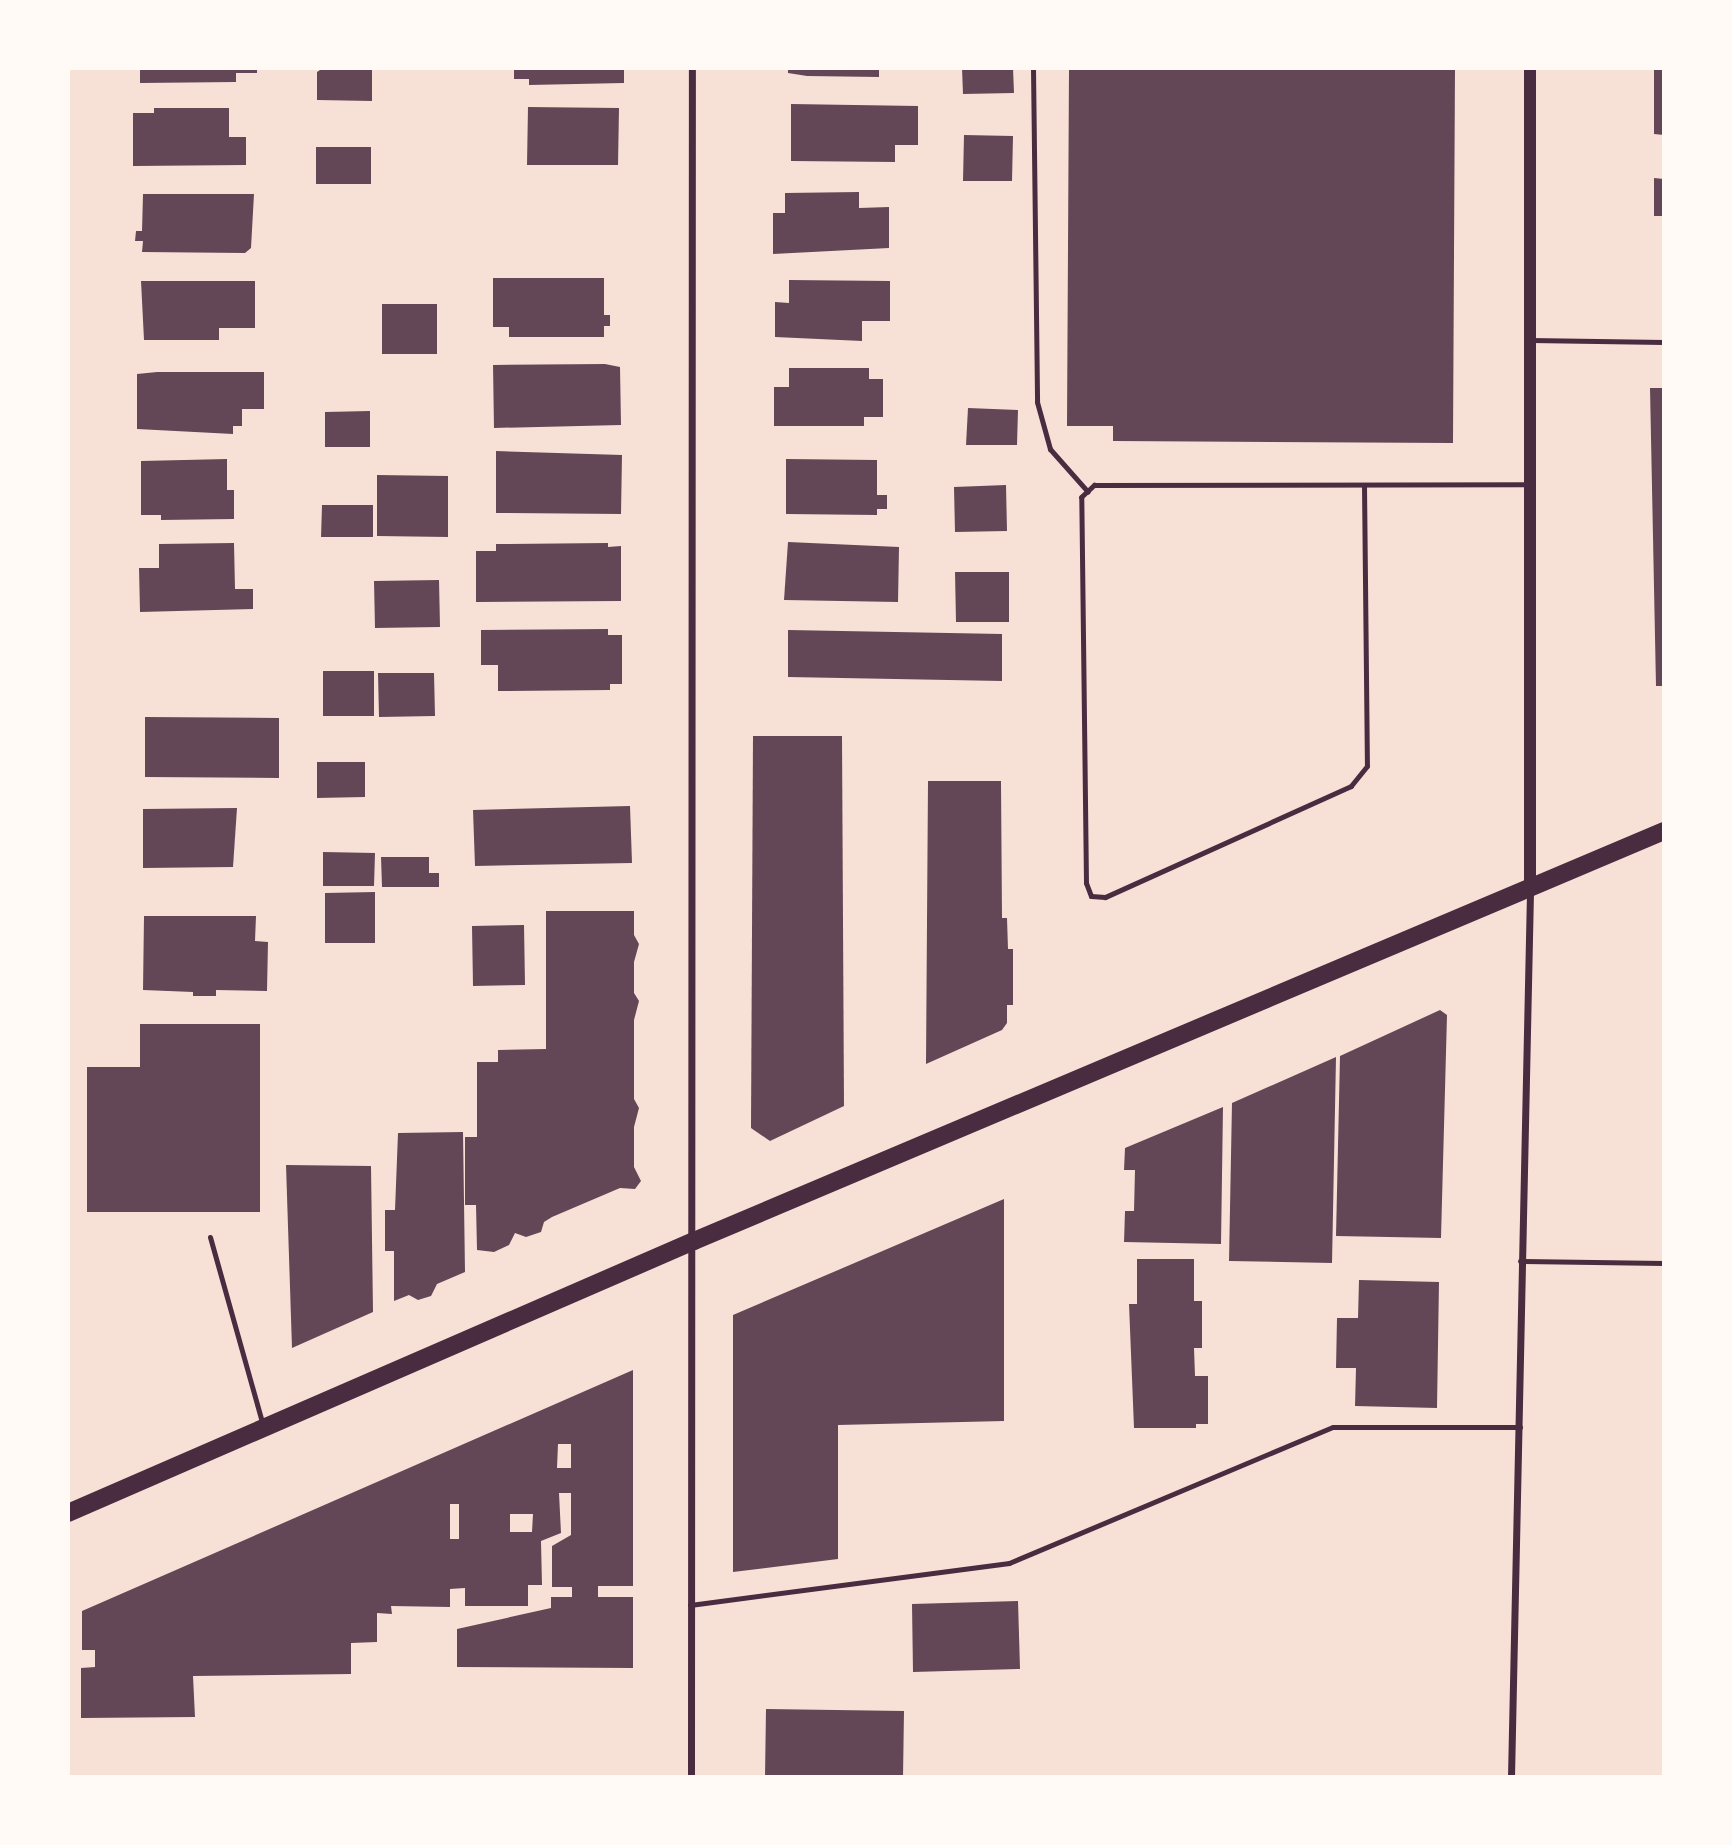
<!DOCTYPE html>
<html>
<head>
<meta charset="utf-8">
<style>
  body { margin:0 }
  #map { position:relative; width:1732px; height:1845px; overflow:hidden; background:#f7e1d7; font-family:Poppins,sans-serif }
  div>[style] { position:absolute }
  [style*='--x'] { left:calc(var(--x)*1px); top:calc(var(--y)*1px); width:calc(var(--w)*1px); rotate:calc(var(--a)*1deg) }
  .building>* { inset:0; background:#644757 }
  .service>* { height:5px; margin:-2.5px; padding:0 2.5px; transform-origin:2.5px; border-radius:2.5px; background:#4a2c40 }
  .minor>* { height:7px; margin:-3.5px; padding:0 3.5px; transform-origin:3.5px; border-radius:3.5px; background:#4a2c40 }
  .tertiary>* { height:12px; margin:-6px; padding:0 6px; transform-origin:6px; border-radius:6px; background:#4a2c40 }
  .primary>* { height:18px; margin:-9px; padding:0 9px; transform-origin:9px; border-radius:9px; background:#4a2c40 }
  span { translate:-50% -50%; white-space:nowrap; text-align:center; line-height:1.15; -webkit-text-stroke:6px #fffaf5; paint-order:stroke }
  .frame { position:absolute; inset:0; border:70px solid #fffaf5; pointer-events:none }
</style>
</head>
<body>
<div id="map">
  <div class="building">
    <div style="clip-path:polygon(140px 68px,257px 68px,257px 73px,236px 73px,236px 82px,140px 83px)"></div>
    <div style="clip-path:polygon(323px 68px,372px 68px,372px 101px,317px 100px,317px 72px)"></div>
    <div style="clip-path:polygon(514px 68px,624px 68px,624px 83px,529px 85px,529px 79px,514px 79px)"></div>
    <div style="clip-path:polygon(788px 68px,879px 68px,879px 77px,807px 76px,788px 73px)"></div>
    <div style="clip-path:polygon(962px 68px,1013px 68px,1014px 93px,963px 94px)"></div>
    <div style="clip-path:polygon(1069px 68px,1455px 68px,1453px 443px,1113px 441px,1113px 426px,1067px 426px)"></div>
    <div style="clip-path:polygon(1654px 70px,1664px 70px,1664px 135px,1654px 134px)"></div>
    <div style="clip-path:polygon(791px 104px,918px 106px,918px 145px,895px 145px,895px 162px,791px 161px)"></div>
    <div style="clip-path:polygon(528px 107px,619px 108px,618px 165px,527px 165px)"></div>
    <div style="clip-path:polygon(154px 108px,229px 108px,229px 137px,246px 137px,246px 165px,133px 166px,133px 113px,154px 113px)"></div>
    <div style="clip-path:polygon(964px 135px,1013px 136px,1012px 181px,963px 181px)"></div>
    <div style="clip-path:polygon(316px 147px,371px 147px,371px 184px,316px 184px)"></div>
    <div style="clip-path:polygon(1654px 178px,1664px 179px,1664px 216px,1654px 216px)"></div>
    <div style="clip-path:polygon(859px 192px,859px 208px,889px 207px,889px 248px,773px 254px,773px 213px,785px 213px,785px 193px)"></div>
    <div style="clip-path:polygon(143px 194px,254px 194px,251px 248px,245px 253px,142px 252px,143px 241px,135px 241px,136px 231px,142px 231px)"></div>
    <div style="clip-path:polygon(493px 278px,604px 278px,604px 315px,610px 315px,610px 326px,604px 326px,604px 337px,509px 337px,509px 327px,493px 327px)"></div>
    <div style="clip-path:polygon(789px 280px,890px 281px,890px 321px,862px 321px,862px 341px,775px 337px,775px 302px,789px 303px)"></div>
    <div style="clip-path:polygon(141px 281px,255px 281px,255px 328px,219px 328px,219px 340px,144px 340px)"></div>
    <div style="clip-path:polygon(382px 304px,437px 304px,437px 354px,382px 354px)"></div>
    <div style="clip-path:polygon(605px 364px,620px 367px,621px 425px,494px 428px,493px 365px)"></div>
    <div style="clip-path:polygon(789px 368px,869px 368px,869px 379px,883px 379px,883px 417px,864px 417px,864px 426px,774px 426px,774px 387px,789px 387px)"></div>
    <div style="clip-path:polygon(157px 372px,264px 372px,264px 409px,242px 409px,242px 426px,233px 426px,233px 434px,137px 429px,137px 374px)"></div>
    <div style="clip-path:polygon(1650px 388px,1664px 388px,1664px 686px,1656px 686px)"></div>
    <div style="clip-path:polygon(968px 408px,1018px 410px,1017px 445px,966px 445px)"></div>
    <div style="clip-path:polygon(370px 411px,370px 447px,325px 447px,325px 412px)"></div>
    <div style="clip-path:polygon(496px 451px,622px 455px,621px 514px,496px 513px)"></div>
    <div style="clip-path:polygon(227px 459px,227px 490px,234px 490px,234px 519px,161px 520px,161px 515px,141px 515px,141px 461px)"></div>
    <div style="clip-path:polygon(786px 459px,877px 460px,877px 495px,887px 495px,887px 509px,877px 509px,877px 515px,786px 514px)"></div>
    <div style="clip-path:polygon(377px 475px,448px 476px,448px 537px,377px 536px)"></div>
    <div style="clip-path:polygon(1006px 485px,1007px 531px,955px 532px,954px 487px)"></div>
    <div style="clip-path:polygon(322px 505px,373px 505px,373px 537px,321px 537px)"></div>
    <div style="clip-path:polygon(788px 542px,899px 547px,898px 602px,784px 600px)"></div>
    <div style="clip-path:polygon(234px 543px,235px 589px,253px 589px,253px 609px,140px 612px,139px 568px,159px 568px,159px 544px)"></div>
    <div style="clip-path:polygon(608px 543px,608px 547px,621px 546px,621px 601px,476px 602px,476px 551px,496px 551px,496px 544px)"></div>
    <div style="clip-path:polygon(955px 572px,1009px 572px,1009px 622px,956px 622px)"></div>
    <div style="clip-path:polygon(439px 580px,440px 627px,375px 628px,374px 581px)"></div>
    <div style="clip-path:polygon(608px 629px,608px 635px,622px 635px,622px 684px,610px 684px,610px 690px,498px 691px,498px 665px,481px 665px,481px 630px)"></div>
    <div style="clip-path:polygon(788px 630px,1002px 634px,1002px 681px,788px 677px)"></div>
    <div style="clip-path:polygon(323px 671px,374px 671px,374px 716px,323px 716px)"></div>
    <div style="clip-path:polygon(378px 673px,434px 673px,435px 716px,379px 717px)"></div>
    <div style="clip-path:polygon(145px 717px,279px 718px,279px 778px,145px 777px)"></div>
    <div style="clip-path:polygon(753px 736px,842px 736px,844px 1106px,770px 1141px,751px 1128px)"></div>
    <div style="clip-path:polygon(317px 762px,365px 762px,365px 797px,317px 798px)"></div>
    <div style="clip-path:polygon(928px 781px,1001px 781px,1002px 918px,1007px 918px,1008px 949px,1013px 949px,1013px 1005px,1007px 1005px,1007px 1023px,1002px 1030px,926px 1064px)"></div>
    <div style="clip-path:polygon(630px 806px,632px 863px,475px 866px,473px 810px)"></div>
    <div style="clip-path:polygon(237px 808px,233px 867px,143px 868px,143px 809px)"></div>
    <div style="clip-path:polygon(323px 852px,375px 853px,374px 886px,323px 886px)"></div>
    <div style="clip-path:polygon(381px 857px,429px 857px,429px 873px,439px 873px,439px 887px,382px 887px)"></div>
    <div style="clip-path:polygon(375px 892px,375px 943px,325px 943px,325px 893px)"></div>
    <div style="clip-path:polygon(546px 911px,634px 911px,634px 935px,639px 944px,634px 962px,634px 993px,639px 1001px,634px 1020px,634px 1099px,639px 1108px,634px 1127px,634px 1167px,641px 1181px,635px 1189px,620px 1188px,552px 1217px,544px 1222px,541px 1232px,526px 1237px,515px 1233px,509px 1245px,494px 1252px,477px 1250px,476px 1205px,465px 1205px,465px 1137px,477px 1137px,477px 1062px,498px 1062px,498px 1050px,546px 1049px)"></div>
    <div style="clip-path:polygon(144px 916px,256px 916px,255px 941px,268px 942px,267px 991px,216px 990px,216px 996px,193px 996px,193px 992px,143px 990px)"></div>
    <div style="clip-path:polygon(524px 925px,525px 985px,473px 986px,472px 926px)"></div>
    <div style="clip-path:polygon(1440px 1010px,1447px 1015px,1441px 1238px,1336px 1236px,1340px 1056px)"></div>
    <div style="clip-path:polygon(140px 1024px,260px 1024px,260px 1212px,87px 1212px,87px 1067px,140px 1067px)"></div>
    <div style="clip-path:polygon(1336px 1057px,1332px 1263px,1229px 1261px,1232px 1103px)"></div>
    <div style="clip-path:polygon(1223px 1107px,1221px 1244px,1124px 1242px,1125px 1211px,1134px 1211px,1135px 1170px,1124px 1170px,1125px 1148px)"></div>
    <div style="clip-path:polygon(463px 1132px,465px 1272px,437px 1284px,431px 1296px,418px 1300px,409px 1295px,394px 1301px,394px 1251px,385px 1251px,385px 1210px,395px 1210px,398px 1133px)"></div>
    <div style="clip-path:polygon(286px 1165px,371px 1166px,373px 1312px,292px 1348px)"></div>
    <div style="clip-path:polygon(1004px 1199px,1004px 1421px,838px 1425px,838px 1559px,733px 1572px,733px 1315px)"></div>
    <div style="clip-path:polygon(1137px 1259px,1194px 1259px,1194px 1301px,1202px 1301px,1202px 1348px,1194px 1348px,1195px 1376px,1208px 1376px,1208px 1424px,1196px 1424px,1196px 1428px,1134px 1428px,1129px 1304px,1137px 1304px)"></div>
    <div style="clip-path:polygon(1359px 1280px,1439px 1282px,1437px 1408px,1355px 1406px,1356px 1368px,1336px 1368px,1337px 1318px,1358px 1318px)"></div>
    <div style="clip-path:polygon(evenodd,633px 1370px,633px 1586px,598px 1586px,598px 1597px,633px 1597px,633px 1668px,457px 1667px,457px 1629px,551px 1608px,551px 1597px,572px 1597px,572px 1587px,552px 1587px,552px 1546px,571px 1535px,571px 1493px,559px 1493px,561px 1533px,541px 1541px,542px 1585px,528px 1585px,528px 1606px,465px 1606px,465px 1588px,450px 1589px,450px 1607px,391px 1606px,392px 1614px,377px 1613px,377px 1642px,351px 1643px,351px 1674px,193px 1676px,195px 1717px,81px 1718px,81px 1668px,95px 1667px,95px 1650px,82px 1650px,82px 1611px,633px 1370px,558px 1444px,571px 1444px,571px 1468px,557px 1468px,558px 1444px,633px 1370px,450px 1504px,459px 1504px,459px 1539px,450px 1539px,450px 1504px,633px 1370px,510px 1514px,533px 1514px,532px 1532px,510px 1532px,510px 1514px)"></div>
    <div style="clip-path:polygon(1018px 1601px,1020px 1669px,913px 1672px,912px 1604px)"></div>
    <div style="clip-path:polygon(766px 1709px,904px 1711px,903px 1777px,765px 1777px)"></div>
  </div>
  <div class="service">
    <div style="--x:1033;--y:68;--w:334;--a:89.3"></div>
    <div style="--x:1037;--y:402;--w:49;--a:74.5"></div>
    <div style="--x:1050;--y:449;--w:57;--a:48.5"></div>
    <div style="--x:1530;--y:340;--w:134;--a:0.9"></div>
    <div style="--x:1364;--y:485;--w:281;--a:89.4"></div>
    <div style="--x:1367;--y:766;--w:26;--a:129"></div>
    <div style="--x:1351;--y:786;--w:270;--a:155.7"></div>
    <div style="--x:1105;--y:897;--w:14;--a:-176"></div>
    <div style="--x:1091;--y:896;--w:14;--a:-111"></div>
    <div style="--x:1086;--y:883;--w:386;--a:-90.7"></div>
    <div style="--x:1081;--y:497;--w:18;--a:-43"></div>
    <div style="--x:1094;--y:485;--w:436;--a:-0.1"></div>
    <div style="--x:210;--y:1237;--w:195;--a:74.3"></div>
    <div style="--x:1520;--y:1261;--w:144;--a:0.8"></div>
    <div style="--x:690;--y:1605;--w:322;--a:-7.5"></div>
    <div style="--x:1009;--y:1563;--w:351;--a:-22.8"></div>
    <div style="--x:1333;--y:1427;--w:187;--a:0"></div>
  </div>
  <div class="minor">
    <div style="--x:691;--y:1777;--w:1709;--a:-89.97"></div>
    <div style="--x:1511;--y:1777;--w:888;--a:-88.77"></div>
  </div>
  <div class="tertiary">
    <div style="--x:1530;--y:68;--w:820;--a:90"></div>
  </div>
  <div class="primary">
    <div style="--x:68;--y:1513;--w:683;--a:-23.49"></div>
    <div style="--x:694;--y:1241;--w:1053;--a:-22.91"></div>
  </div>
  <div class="frame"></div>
</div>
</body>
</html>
